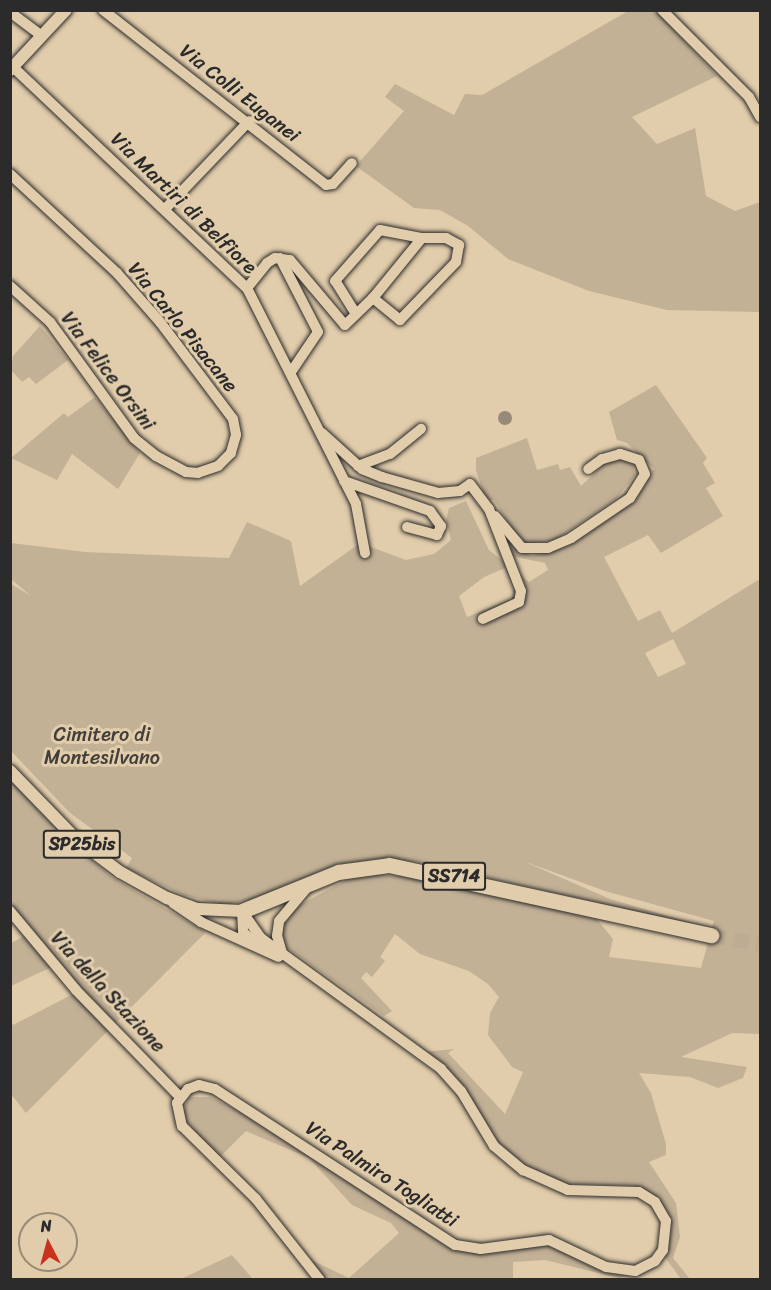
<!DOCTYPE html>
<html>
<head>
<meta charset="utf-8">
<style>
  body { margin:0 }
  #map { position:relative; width:771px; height:1290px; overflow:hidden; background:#e1ccab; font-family:Sriracha,sans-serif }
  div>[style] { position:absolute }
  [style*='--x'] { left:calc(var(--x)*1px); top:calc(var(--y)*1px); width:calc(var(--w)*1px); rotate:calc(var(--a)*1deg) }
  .green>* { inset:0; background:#c3b196 }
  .water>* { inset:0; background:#968a78 }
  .round { border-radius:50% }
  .highway-tunnel>* { height:15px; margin-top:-7.5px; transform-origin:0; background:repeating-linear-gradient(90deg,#bdac91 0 15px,transparent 0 23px) }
  .roads { filter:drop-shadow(0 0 2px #2b2b2b) drop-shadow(0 0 2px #2b2b2b) }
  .minor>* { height:10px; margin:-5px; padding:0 5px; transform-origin:5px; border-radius:5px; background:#e1ccab }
  .major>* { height:12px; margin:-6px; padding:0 6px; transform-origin:6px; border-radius:6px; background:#e1ccab }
  .highway>* { height:15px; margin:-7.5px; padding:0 7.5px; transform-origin:7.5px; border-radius:7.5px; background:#e1ccab }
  span { translate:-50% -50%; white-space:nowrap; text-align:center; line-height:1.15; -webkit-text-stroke:6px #e1ccab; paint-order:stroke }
  .shield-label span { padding:2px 4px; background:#e1ccab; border:2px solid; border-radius:4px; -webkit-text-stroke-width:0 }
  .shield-label { font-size:18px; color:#2b2b2b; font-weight:700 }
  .street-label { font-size:20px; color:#2b2b2b }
  .park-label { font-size:20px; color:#423f3b }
  .frame { position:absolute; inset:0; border:12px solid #2b2b2b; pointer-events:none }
  .north { position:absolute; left:18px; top:1212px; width:60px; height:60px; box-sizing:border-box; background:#e1ccab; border:2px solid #988c78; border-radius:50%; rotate:354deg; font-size:16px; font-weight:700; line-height:24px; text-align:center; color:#2b2b2b }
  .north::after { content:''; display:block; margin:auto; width:21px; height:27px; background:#c8321e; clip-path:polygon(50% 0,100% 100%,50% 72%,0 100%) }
</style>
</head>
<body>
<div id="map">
  <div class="green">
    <div style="clip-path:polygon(628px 11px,656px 11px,717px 76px,632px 117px,657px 144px,695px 128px,706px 196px,735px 211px,760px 202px,760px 312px,667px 310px,589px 291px,508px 259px,468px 226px,440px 210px,414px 208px,356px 166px,404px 111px,385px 97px,395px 84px,454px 115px,465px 94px,482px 95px)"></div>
    <div style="clip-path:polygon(40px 326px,68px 360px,36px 384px,29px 377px,22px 382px,11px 370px,13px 356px)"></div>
    <div style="clip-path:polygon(evenodd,656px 385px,707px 458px,703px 463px,715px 483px,706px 488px,723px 516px,661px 553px,648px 535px,604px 557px,638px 621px,660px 610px,672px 633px,760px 579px,760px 1034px,732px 1033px,681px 1057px,747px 1067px,743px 1078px,718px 1088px,690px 1077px,639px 1073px,651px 1093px,666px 1144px,666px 1155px,649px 1162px,676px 1203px,680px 1237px,673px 1258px,690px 1279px,681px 1279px,664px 1256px,650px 1270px,619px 1278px,545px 1260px,513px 1262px,513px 1279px,323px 1279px,305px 1257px,349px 1278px,399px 1233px,391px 1223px,352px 1205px,309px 1158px,246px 1131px,220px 1157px,187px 1123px,183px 1112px,189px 1097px,211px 1097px,245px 1115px,453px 1247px,539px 1241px,640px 1272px,668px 1245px,670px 1231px,668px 1213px,647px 1191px,631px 1185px,563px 1184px,523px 1165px,497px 1142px,423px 1052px,454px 1049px,448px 1053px,505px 1114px,523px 1072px,512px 1067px,488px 1035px,490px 1013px,499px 997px,488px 984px,469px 971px,420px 954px,395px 934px,380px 957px,385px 961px,372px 977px,366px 972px,361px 978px,392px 1011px,384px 1016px,282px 944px,281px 922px,294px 908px,350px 878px,377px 875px,414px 877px,595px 917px,613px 939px,609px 957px,701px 968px,714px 921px,605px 891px,523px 861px,610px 899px,709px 928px,419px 862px,386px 859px,338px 864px,250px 900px,224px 905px,183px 895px,126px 868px,132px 858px,70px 813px,11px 751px,11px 584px,31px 596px,11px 579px,11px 543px,85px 552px,229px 558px,247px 522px,291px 541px,300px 586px,360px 543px,406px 560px,434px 554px,451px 540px,446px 520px,449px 508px,466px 501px,489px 550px,529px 582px,548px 570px,545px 563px,511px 556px,509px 547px,533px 556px,569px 543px,654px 469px,627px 443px,617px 440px,609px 412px,656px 385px,505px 568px,514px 586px,512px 599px,467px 617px,459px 596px,484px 577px,505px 568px,656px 385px,673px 639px,686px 664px,658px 677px,645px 653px,673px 639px)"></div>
    <div style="clip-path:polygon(95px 397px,140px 453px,118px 489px,72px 454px,57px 480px,11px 458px,64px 413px,68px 417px)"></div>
    <div style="clip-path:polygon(527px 438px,537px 470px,558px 464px,560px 470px,570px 467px,581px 486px,612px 457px,632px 463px,635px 475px,616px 499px,555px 540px,522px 544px,494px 500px,486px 501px,476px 470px,476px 458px)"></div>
    <div style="clip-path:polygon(11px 777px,82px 852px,113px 878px,206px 932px,26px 1113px,11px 1094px,10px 1020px,13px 1025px,79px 991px,58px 964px,11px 986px,11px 943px,32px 932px,11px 906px)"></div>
    <div style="clip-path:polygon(232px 1255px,253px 1279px,180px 1279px,185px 1277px)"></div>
  </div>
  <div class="water">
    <div class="round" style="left:498px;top:411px;width:14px;height:14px"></div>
  </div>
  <div class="highway-tunnel">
    <div style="--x:711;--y:935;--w:50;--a:10.4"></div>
  </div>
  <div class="roads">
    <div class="minor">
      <div style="--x:103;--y:10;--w:283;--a:38.1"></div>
      <div style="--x:326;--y:185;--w:7;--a:-8"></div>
      <div style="--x:333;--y:184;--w:28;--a:-48"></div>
      <div style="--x:662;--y:10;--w:123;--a:45"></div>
      <div style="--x:749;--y:97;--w:23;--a:61"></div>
      <div style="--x:10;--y:12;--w:40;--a:37"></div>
      <div style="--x:13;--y:67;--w:322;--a:43.4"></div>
      <div style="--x:247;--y:288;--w:242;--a:63.2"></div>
      <div style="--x:356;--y:504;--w:50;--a:79.6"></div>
      <div style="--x:10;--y:174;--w:146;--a:42.8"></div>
      <div style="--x:117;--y:273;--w:65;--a:48.7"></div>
      <div style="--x:160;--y:322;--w:121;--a:53"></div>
      <div style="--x:233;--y:419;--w:16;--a:79"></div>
      <div style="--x:236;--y:435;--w:19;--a:106"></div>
      <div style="--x:231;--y:453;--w:18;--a:135"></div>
      <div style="--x:218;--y:466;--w:21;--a:161"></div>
      <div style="--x:198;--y:473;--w:12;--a:-175"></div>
      <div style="--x:186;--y:472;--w:34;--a:-152"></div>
      <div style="--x:156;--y:456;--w:28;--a:-141"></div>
      <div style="--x:134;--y:438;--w:143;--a:-125.9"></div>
      <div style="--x:50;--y:322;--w:54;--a:-138"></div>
      <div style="--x:166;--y:208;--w:120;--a:-46.3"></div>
      <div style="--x:280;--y:258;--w:83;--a:62.8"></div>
      <div style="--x:318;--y:332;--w:48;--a:124"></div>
      <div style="--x:247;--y:288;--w:32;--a:-51"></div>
      <div style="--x:267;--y:263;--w:9;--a:-32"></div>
      <div style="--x:275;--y:258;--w:15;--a:8"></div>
      <div style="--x:290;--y:260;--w:85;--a:49.8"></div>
      <div style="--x:345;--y:325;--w:39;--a:-44"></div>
      <div style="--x:373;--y:298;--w:77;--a:-50.8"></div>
      <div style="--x:422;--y:238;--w:24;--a:0"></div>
      <div style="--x:446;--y:238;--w:15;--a:28"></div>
      <div style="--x:459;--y:245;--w:17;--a:100"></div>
      <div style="--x:456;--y:262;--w:81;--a:134"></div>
      <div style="--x:400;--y:320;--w:35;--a:-141"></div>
      <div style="--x:356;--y:314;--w:39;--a:-122"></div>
      <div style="--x:335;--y:281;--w:68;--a:-48.6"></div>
      <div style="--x:380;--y:230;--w:43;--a:10.8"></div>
      <div style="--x:322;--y:433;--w:54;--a:42"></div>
      <div style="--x:362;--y:469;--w:22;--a:22"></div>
      <div style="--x:382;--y:477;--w:58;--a:15.9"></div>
      <div style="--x:438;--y:493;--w:22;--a:-5"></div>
      <div style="--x:460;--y:491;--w:12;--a:-35"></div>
      <div style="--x:470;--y:484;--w:31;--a:53"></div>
      <div style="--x:489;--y:509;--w:88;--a:68.7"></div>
      <div style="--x:521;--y:591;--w:11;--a:100"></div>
      <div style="--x:519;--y:602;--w:40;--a:155"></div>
      <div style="--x:358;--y:466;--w:34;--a:-21"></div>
      <div style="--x:390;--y:454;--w:40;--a:-39"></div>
      <div style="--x:344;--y:481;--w:91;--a:19.2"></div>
      <div style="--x:430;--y:511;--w:19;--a:54"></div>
      <div style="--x:441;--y:526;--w:10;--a:114"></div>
      <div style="--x:437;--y:535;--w:31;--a:-165"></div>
      <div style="--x:495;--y:516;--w:42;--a:49.8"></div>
      <div style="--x:522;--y:548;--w:26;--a:0"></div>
      <div style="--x:548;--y:548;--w:25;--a:-23"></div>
      <div style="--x:571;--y:538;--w:71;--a:-34.1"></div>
      <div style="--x:630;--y:498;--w:28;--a:-58"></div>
      <div style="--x:645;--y:474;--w:15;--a:-113"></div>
      <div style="--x:639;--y:460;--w:20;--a:-162"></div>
      <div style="--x:620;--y:454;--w:19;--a:164"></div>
      <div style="--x:602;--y:459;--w:17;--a:144"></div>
      <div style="--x:173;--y:903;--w:34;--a:34"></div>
      <div style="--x:201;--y:922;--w:85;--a:24.2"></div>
      <div style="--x:10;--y:911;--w:103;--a:50.1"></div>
      <div style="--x:76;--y:990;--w:149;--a:45.8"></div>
      <div style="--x:242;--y:911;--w:33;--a:55"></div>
      <div style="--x:261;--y:938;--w:223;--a:36"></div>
      <div style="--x:441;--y:1069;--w:30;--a:48"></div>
      <div style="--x:461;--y:1091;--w:64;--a:59"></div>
      <div style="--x:494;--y:1146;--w:38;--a:40"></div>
      <div style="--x:523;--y:1170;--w:49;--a:24"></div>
      <div style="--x:568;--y:1190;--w:71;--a:1.6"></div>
      <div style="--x:639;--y:1192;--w:19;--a:32"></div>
      <div style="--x:655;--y:1202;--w:22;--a:60"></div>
      <div style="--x:666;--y:1221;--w:29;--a:96"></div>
      <div style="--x:663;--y:1250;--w:14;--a:126"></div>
      <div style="--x:655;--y:1261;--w:22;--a:153"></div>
      <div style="--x:635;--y:1271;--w:29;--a:-172"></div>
      <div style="--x:606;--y:1267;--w:63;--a:-154.7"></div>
      <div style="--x:549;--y:1240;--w:69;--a:172.5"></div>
      <div style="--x:481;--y:1249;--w:26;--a:-171"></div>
      <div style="--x:455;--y:1245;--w:286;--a:-147"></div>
      <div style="--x:215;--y:1089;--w:16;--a:-166"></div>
      <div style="--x:199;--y:1085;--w:12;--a:160"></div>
      <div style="--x:188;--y:1089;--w:18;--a:128"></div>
      <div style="--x:177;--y:1103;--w:24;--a:78"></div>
      <div style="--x:182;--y:1126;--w:104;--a:44.6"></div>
      <div style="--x:256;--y:1199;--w:103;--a:51.7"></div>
      <div style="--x:242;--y:911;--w:21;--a:87"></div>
      <div style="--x:243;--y:932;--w:15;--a:42"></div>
      <div style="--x:282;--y:953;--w:18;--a:-106"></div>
      <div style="--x:277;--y:936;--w:15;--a:-82"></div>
      <div style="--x:279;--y:921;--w:48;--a:-50"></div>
    </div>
    <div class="major">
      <div style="--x:10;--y:70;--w:82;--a:-47"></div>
      <div style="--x:10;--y:771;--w:95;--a:45.9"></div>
      <div style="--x:76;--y:839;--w:55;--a:36.9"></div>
      <div style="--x:120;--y:872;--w:54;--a:29"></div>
      <div style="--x:167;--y:898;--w:33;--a:20"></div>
      <div style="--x:198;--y:909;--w:44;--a:2.6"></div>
    </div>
    <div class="highway">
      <div style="--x:242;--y:911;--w:104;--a:-22.1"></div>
      <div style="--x:338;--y:872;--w:51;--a:-7.8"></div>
      <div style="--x:389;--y:865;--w:330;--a:12.3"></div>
    </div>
  </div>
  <div class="shield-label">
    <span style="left:82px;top:844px">SP25bis</span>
    <span style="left:454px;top:876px">SS714</span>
  </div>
  <div class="street-label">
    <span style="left:240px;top:93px;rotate:38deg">Via Colli Euganei</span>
    <span style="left:184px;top:203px;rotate:44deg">Via Martiri di Belfiore</span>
    <span style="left:183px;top:327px;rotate:51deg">Via Carlo Pisacane</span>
    <span style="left:108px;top:371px;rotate:53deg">Via Felice Orsini</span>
    <span style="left:108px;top:992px;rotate:47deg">Via della Stazione</span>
    <span style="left:382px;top:1174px;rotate:33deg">Via Palmiro Togliatti</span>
  </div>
  <div class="park-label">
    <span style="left:102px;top:746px">Cimitero di<br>Montesilvano</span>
  </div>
  <div class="frame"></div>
  <div class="north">N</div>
</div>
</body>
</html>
